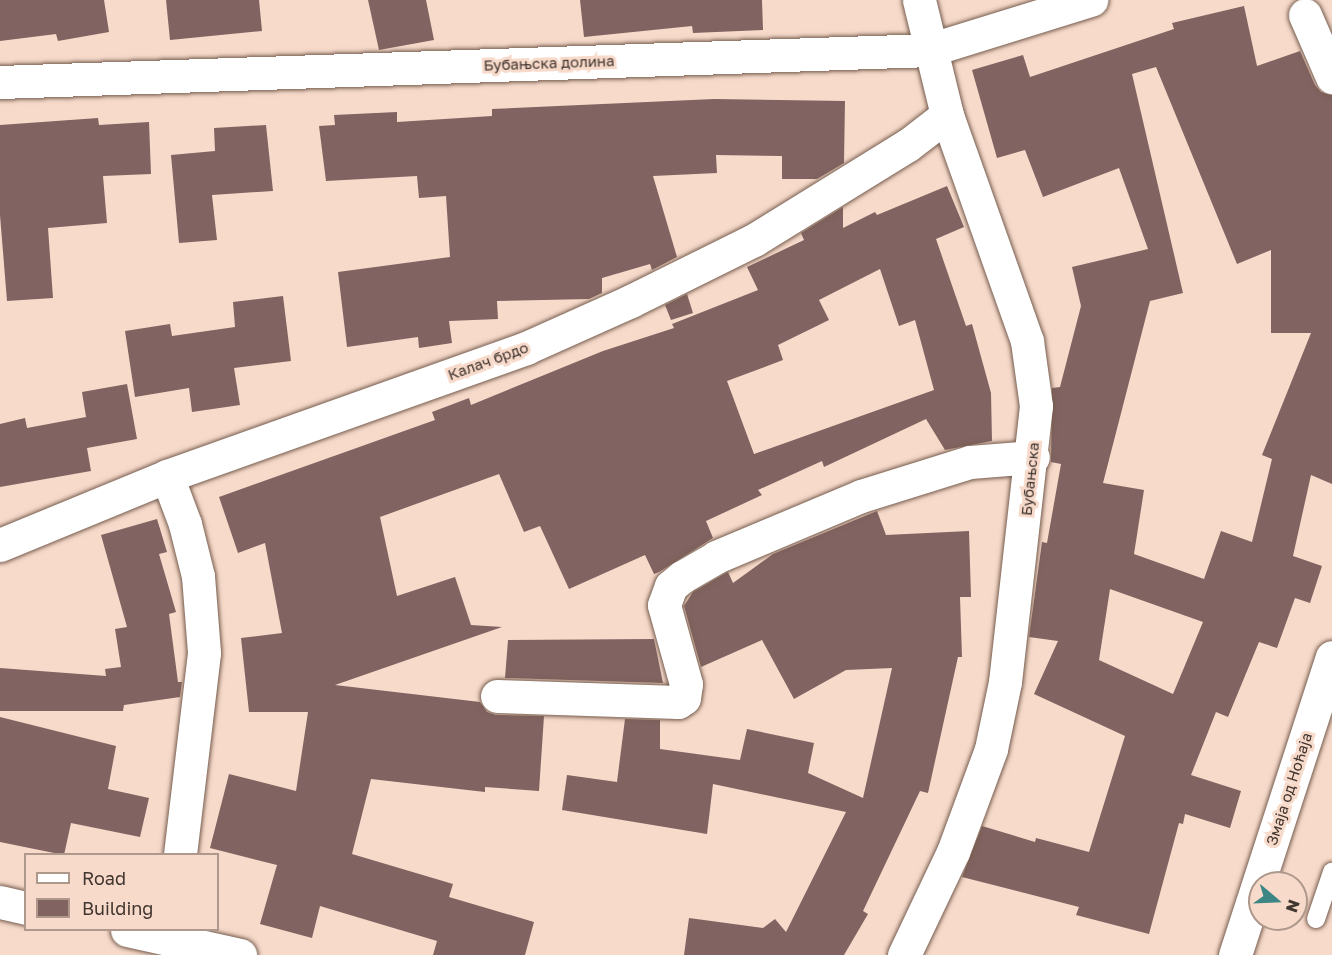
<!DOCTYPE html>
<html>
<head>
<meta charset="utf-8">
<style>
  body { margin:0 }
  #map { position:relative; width:1332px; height:955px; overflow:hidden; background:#f7daca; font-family:"Golos Text",sans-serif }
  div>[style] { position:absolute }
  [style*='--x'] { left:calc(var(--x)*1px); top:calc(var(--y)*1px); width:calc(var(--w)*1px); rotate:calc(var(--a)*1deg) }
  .building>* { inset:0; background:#816361 }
  .roads { filter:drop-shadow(0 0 2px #755c4e) drop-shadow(0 0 2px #755c4e) }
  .lane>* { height:18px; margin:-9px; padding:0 9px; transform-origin:9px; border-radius:9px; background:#fff }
  .street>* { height:33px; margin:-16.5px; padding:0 16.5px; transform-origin:16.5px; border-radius:16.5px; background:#fff }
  span { translate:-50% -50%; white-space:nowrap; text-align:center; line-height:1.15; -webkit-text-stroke:6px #f7daca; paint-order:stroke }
  .street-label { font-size:15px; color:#41352f }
  .legend { position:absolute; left:24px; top:853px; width:195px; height:78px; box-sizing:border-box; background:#f7daca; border:2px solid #ae988c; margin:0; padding:8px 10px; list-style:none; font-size:18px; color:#41352f }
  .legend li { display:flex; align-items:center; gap:12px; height:30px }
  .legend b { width:30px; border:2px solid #ae988c }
  .north { position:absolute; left:1248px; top:871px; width:60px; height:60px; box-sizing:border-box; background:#f7daca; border:2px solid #ae988c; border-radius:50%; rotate:109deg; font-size:16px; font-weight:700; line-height:24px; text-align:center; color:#41352f }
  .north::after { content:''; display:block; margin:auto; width:21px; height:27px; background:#3d8686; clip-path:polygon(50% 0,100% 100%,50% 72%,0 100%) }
</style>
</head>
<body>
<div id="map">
  <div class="building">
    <div style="clip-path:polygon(0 0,104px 0,109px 32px,58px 41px,56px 34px,0 41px)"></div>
    <div style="clip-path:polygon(166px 0,259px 0,262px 31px,170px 40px)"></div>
    <div style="clip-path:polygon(368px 0,426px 0,434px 40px,379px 50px)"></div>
    <div style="clip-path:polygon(580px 0,762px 0,763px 30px,693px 33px,692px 26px,584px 37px)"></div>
    <div style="clip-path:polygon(evenodd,1244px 6px,1257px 66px,1300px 51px,1315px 85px,1321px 92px,1332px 95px,1332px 484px,1311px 475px,1293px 556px,1322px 566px,1310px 603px,1295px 598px,1277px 648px,1259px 642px,1228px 717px,1216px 712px,1191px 775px,1241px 791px,1230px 828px,1185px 814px,1183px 824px,1179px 823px,1149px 934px,1076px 915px,1079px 907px,962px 877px,982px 826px,1035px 842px,1036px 838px,1089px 852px,1125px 736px,1034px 694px,1058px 641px,1029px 637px,1042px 542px,1047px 543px,1061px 464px,1051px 462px,1052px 388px,1060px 387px,1081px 306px,1072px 267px,1148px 249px,1119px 168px,1043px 197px,1025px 150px,997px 158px,972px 70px,1023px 55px,1030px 77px,1174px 29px,1172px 23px,1244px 6px,1156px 67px,1237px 264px,1271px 250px,1271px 333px,1311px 333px,1262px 455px,1272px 459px,1252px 542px,1221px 531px,1204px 579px,1134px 554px,1144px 490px,1103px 483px,1150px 301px,1183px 293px,1132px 74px,1156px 67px,1244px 6px,1110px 589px,1203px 622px,1173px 694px,1099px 660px,1110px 589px)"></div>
    <div style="clip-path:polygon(714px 99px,845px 101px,844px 163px,817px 179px,782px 179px,782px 156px,716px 155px,717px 173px,653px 176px,677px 257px,652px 270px,650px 264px,602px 278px,602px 293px,589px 299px,497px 301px,498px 319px,449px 321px,452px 343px,419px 348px,418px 337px,347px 347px,338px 272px,450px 257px,446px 196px,419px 198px,417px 176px,326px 181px,319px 126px,335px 125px,334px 115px,397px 112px,397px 122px,492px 116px,492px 109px)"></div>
    <div style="clip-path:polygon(98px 118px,99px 125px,149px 122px,151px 174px,103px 176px,107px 223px,48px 228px,53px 298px,7px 301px,0 215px,0 125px)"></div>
    <div style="clip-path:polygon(266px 125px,273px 191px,212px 195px,217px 240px,179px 243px,171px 155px,215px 151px,214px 128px)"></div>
    <div style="clip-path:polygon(evenodd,947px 186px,964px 227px,936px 239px,966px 326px,972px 324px,991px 393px,992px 441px,945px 450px,926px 419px,824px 467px,822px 461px,758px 490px,762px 495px,706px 521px,713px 538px,659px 572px,654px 574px,645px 555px,569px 589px,540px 526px,524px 532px,499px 474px,380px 517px,397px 596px,455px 577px,471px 625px,502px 627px,335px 685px,480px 702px,487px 712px,496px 715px,544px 716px,539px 791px,485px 787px,485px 792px,371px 779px,352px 854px,453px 884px,449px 897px,534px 922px,525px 955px,433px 955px,437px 941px,320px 906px,312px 938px,260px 924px,277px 865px,210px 848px,229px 774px,296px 791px,308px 712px,249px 712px,241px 638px,282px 633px,265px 543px,238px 553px,219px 497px,435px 420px,432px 412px,469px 398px,471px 405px,603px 351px,674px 328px,672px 324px,758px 290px,747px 267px,804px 240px,801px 233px,843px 207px,843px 228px,875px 212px,877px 215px,947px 186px,880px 269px,899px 326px,915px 320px,934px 390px,754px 454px,727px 381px,783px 360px,778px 345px,829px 320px,819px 300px,880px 269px)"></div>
    <div style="clip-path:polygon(687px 294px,693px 313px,671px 320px,665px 305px)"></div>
    <div style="clip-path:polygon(283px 296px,291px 361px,234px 368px,240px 405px,192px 412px,189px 388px,135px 397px,125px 331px,170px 324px,172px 336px,235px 327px,233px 302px)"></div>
    <div style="clip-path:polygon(127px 384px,137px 439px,87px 448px,91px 471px,0 487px,0 424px,25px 418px,27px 428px,86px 417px,82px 392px)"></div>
    <div style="clip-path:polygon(877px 511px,886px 535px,969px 531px,971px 597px,960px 597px,962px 657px,958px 657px,928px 793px,920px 791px,863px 911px,868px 914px,844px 955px,684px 955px,689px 918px,763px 928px,775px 919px,786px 932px,846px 812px,713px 784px,707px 834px,562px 810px,567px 775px,617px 782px,625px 719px,660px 720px,660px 749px,740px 760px,747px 729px,814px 743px,808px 773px,863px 798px,892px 668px,846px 670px,794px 699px,762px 640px,701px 667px,684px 606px,693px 592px,724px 574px,728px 572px,733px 583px,773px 554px)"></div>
    <div style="clip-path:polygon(157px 519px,167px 552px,159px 554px,176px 612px,169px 614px,178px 682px,182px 682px,180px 697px,124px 705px,123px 711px,0 711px,0 668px,106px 676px,105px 669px,121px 667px,115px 629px,127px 627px,101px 535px)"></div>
    <div style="clip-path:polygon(654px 639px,663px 683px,505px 678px,508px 640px)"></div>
    <div style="clip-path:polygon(0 717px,116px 746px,108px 789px,149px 798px,140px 837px,71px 823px,64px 855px,0 842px)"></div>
  </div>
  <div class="roads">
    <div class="lane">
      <div style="--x:1316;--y:919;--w:50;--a:-71.2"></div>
    </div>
    <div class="street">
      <div style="--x:1305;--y:15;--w:68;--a:66.5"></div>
      <div style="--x:0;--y:82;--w:930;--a:-1.97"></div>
      <div style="--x:929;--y:50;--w:170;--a:-17.2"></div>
      <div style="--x:167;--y:476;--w:51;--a:69.4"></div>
      <div style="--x:185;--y:524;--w:54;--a:76"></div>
      <div style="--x:198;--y:576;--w:77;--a:85.5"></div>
      <div style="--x:204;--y:653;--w:202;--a:96.8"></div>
      <div style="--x:0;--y:545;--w:181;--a:-22.4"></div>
      <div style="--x:167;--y:476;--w:381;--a:-19.6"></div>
      <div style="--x:526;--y:348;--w:115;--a:-24.1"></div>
      <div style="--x:631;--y:301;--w:137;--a:-26.4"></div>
      <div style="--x:754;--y:240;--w:181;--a:-31.7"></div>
      <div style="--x:908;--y:145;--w:49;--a:-37.6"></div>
      <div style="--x:497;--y:696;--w:181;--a:1.9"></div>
      <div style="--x:678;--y:702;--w:7;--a:-34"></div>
      <div style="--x:684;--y:698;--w:14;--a:-82"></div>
      <div style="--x:686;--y:684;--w:82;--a:-105.6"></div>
      <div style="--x:664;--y:605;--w:20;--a:-70"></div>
      <div style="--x:671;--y:586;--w:14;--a:-39"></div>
      <div style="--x:682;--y:577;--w:39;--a:-30"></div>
      <div style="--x:716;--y:557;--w:157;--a:-22.8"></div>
      <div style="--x:861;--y:496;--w:114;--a:-17.3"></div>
      <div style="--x:970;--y:462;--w:63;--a:-4.5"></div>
      <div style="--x:0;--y:902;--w:27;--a:13"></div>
      <div style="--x:127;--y:930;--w:116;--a:12.5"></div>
      <div style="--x:904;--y:955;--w:114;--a:-64.6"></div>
      <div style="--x:953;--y:852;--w:110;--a:-69.7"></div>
      <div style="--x:991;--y:749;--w:68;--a:-78.2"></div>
      <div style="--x:1005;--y:682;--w:278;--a:-83.6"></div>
      <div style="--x:1036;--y:406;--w:66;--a:-97.9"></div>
      <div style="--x:1027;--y:341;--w:240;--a:-109.5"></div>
      <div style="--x:947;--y:115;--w:118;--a:-103.7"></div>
      <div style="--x:1235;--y:955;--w:313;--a:-72"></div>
    </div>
  </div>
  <div class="street-label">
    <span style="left:549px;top:63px;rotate:-2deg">Бубањска долина</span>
    <span style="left:488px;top:361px;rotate:-20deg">Калач брдо</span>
    <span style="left:1030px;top:479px;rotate:-84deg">Бубањска</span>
    <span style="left:1289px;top:789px;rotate:-72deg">Змаја од Ноћаја</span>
  </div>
  <ul class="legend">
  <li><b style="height:8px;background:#fff"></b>Road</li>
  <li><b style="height:16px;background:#816361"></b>Building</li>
  </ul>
  <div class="north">N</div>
</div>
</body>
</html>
